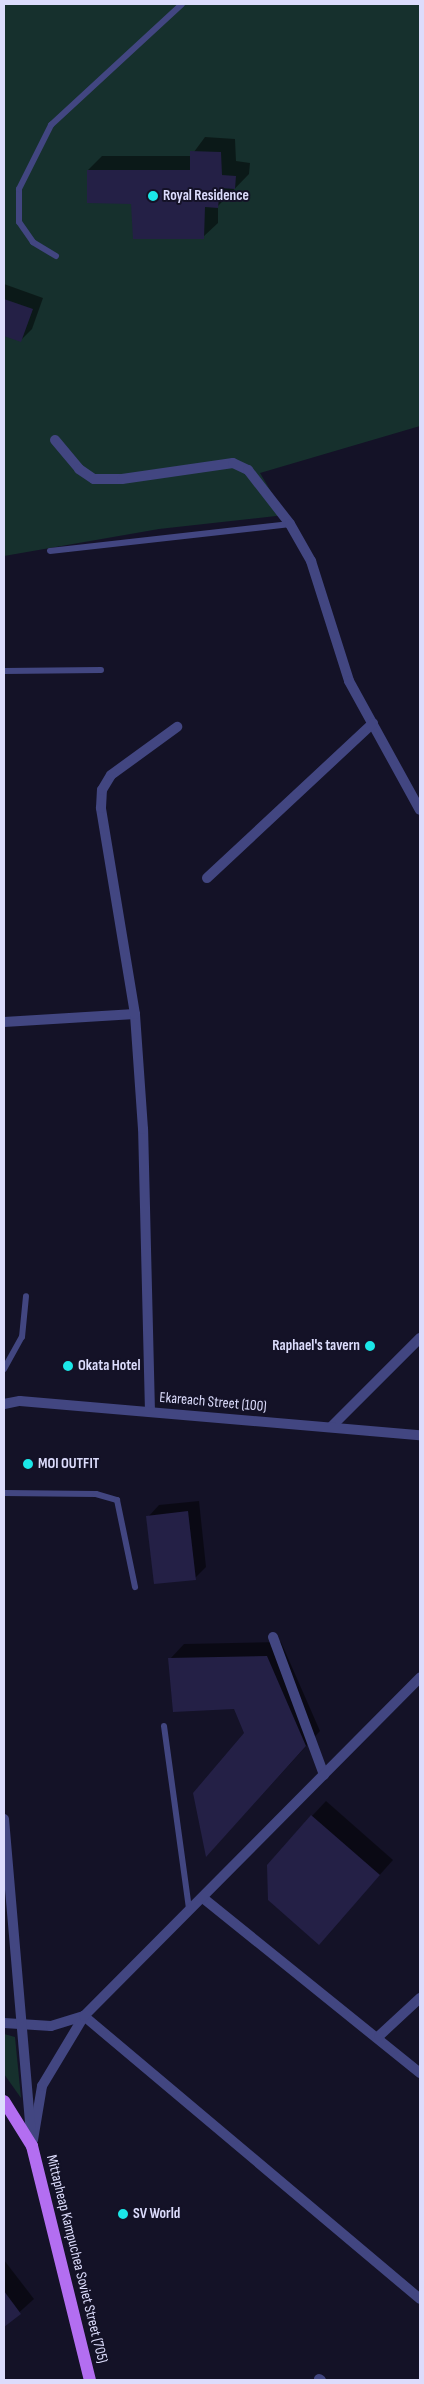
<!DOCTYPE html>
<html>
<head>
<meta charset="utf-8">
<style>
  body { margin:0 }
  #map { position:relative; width:424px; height:2384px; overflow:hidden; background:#141227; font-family:"Sofia Sans Condensed",sans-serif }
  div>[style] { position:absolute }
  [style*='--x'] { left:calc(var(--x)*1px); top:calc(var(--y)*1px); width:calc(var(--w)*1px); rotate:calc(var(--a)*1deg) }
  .green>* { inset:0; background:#16302d }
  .shadow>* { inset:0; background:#0007 }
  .building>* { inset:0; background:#242046 }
  .service>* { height:6px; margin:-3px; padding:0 3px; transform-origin:3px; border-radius:3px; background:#424681 }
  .minor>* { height:10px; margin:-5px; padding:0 5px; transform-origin:5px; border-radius:5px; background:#424681 }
  .tertiary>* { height:10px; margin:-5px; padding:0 5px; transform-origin:5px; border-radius:5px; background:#424681 }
  .primary>* { height:12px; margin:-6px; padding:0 6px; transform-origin:6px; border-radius:6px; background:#b36ef1 }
  .dots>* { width:14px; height:14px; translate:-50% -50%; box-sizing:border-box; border:2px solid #141227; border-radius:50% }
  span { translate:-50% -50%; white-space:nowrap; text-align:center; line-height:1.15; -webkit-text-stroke:4px #141227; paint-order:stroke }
  .poi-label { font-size:15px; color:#dcdcfc; font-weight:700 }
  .left { translate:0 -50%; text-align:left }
  .right { translate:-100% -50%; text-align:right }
  .street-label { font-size:15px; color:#dcdcfc }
  .frame { position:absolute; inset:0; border:5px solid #dcdcfc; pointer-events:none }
</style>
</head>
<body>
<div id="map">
  <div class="green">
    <div style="clip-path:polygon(4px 4px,420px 4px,420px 426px,260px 473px,285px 515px,159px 529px,4px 556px)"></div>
    <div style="clip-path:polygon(4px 2034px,15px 2037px,21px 2098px,4px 2074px)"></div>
  </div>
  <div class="shadow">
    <div style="clip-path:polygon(205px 137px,235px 139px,236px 161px,250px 163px,249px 174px,218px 206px,218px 223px,203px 237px,133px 203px,88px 170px,102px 156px,191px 156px)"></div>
    <div style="clip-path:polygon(4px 284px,43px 298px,32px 329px,21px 340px,4px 334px)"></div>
    <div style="clip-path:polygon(199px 1501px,206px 1567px,195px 1578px,148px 1517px,159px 1505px)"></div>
    <div style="clip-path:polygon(281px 1642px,320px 1731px,207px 1855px,245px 1734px,235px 1708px,170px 1659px,184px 1644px)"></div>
    <div style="clip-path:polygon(326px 1801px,393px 1860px,319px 1943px,312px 1816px)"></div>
    <div style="clip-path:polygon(4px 2260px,34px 2299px,4px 2326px)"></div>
  </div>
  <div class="building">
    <div style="clip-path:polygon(190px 151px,221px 152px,222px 175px,236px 176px,235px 189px,220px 188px,218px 208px,205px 207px,204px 239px,133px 239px,131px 204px,87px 203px,87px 170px,190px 170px)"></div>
    <div style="clip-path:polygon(4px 299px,33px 309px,21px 342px,4px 336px)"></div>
    <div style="clip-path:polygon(188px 1511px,196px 1580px,154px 1584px,146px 1516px)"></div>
    <div style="clip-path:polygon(267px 1656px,306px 1746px,206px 1857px,193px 1793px,244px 1733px,234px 1709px,173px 1712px,168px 1658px)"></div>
    <div style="clip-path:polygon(311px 1815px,380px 1875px,319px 1945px,268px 1900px,267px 1865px)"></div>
    <div style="clip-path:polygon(4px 2291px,21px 2314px,4px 2327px)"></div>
  </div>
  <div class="service">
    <div style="--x:56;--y:256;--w:27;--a:-149"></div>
    <div style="--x:33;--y:242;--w:24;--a:-125"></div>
    <div style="--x:19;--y:222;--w:33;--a:-90"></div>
    <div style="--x:19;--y:189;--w:72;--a:-63.4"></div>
    <div style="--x:51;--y:125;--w:178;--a:-42.7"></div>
    <div style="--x:50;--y:551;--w:242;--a:-6.4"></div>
    <div style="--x:4;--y:671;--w:97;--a:-0.6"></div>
    <div style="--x:4;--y:1369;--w:37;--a:-61"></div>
    <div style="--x:22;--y:1337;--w:41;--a:-84.4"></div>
    <div style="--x:4;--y:1493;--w:92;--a:0.6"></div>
    <div style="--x:96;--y:1494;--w:22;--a:16"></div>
    <div style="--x:117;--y:1500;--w:89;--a:78.3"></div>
    <div style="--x:164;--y:1726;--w:185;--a:82.2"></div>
  </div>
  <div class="minor">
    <div style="--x:55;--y:440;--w:38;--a:50"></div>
    <div style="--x:79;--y:469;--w:18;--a:34"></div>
    <div style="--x:94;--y:479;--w:28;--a:0"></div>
    <div style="--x:122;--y:479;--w:112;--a:-8.2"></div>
    <div style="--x:233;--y:463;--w:17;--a:25"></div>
    <div style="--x:248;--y:470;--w:68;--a:52.1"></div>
    <div style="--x:290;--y:524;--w:43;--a:60.4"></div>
    <div style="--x:311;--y:561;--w:126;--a:72.4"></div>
    <div style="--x:349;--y:681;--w:147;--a:61.2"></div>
    <div style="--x:207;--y:878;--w:227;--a:-43"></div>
    <div style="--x:4;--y:1022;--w:131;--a:-3.5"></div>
    <div style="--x:150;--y:1412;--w:283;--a:-91.4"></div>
    <div style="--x:143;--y:1129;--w:115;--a:-94"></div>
    <div style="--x:135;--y:1014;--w:209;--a:-99.4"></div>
    <div style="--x:101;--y:808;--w:18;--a:-87"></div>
    <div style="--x:102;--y:790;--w:17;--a:-59"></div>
    <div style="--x:111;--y:775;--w:82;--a:-36"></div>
    <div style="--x:331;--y:1427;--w:126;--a:-45"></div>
    <div style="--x:273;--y:1637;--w:147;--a:69.7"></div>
    <div style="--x:203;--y:1898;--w:279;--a:38.9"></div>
    <div style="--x:4;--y:2023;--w:47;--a:3.7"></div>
    <div style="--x:51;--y:2026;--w:34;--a:-17"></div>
    <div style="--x:84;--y:2016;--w:439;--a:40.1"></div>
    <div style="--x:379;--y:2036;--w:56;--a:-42.8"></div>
    <div style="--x:33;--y:2140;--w:55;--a:-80.5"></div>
    <div style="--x:42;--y:2086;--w:82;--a:-59"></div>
    <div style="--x:84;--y:2016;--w:477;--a:-45.2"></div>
    <div style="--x:319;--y:2379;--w:2;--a:27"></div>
  </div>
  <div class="tertiary">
    <div style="--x:4;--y:1404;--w:16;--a:-11"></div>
    <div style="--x:20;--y:1401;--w:401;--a:4.9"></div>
    <div style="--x:4;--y:1819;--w:328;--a:85.1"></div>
  </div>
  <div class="primary">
    <div style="--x:4;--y:2101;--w:53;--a:58.1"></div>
    <div style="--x:32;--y:2146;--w:241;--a:76.1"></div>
  </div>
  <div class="dots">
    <div style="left:153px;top:196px;background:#1be7e8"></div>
    <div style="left:370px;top:1346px;background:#1be7e8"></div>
    <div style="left:68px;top:1366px;background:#1be7e8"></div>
    <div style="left:28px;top:1464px;background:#1be7e8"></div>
    <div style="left:123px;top:2214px;background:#1be7e8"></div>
  </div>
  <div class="poi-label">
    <span class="left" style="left:163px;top:196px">Royal Residence</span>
    <span class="right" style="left:360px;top:1346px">Raphael's tavern</span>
    <span class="left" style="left:78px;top:1366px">Okata Hotel</span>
    <span class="left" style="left:38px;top:1464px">MOI OUTFIT</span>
    <span class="left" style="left:133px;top:2214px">SV World</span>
  </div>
  <div class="street-label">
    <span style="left:213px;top:1402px;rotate:5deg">Ekareach Street (100)</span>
    <span style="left:77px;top:2259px;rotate:76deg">Mittapheap Kampuchea Soviet Street (705)</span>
  </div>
  <div class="frame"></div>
</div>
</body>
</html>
